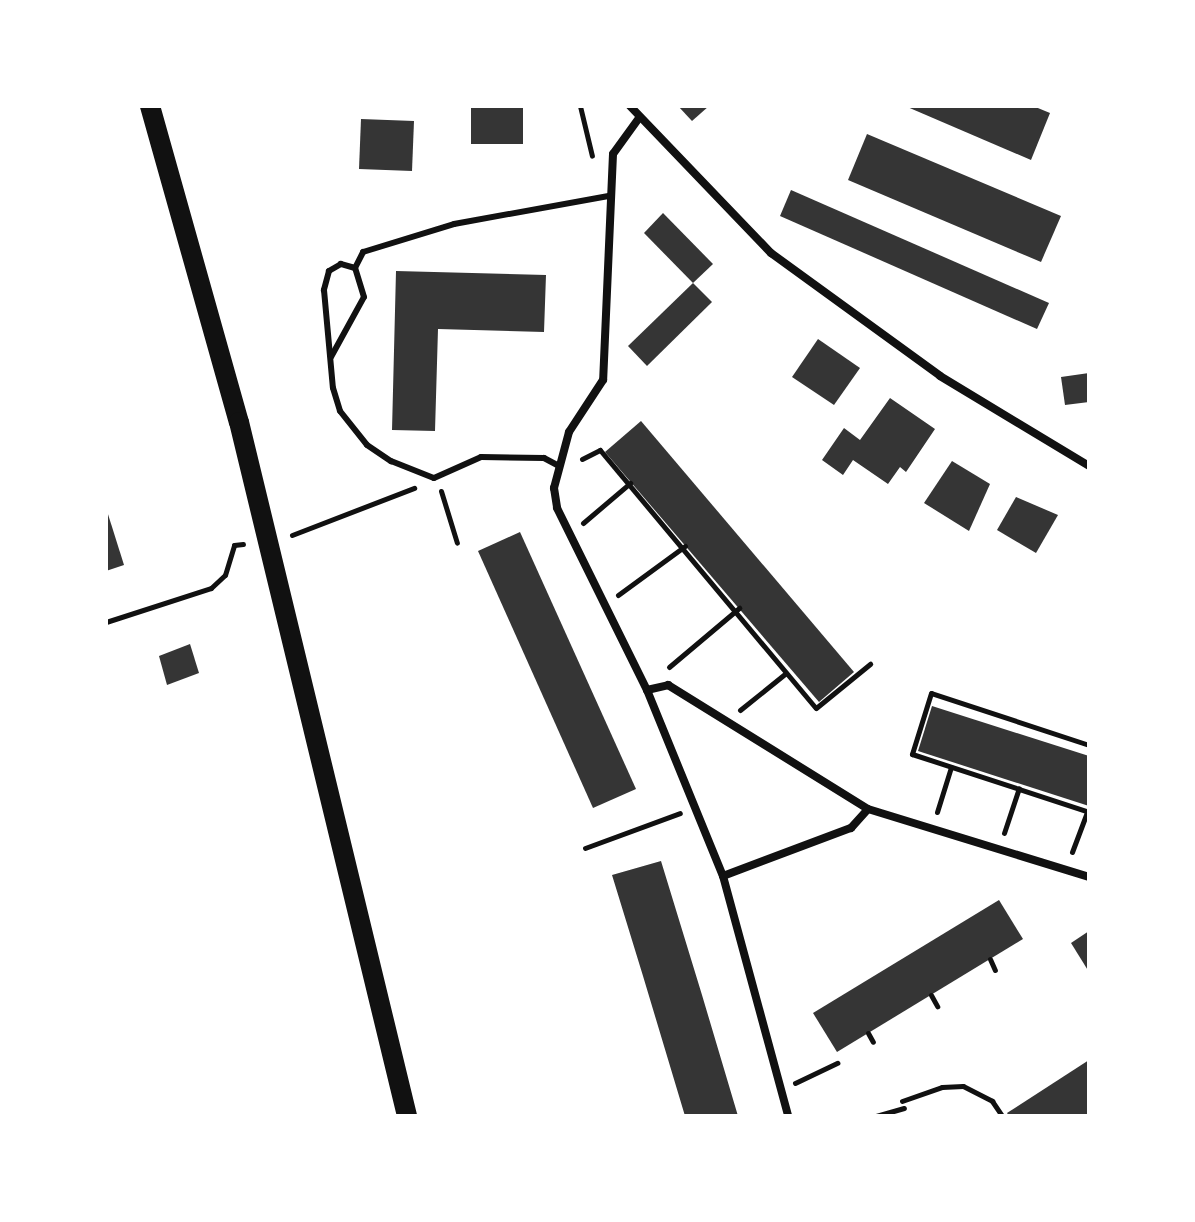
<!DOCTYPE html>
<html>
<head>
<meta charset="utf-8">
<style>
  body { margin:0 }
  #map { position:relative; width:1195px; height:1222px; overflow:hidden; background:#fff; font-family:"Source Sans 3",sans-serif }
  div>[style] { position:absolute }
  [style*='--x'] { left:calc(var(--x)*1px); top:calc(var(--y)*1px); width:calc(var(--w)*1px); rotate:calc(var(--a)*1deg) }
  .building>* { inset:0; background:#353535 }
  .path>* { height:5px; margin:-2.5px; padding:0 2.5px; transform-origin:2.5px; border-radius:2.5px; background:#111 }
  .service>* { height:6px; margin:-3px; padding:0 3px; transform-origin:3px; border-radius:3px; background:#111 }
  .minor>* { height:8px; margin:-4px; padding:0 4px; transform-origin:4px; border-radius:4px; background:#111 }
  .primary>* { height:20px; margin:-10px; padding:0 10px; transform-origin:10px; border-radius:10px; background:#111 }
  span { translate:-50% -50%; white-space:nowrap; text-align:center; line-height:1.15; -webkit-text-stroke:7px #fff; paint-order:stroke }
  .frame { position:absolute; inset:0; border:108px solid #fff; pointer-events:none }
</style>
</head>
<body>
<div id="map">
  <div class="building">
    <div style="clip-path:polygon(471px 106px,523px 106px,523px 144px,471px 144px)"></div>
    <div style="clip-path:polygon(678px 106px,709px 106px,692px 121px)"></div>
    <div style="clip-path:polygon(905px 106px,1033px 106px,1050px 113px,1031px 160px)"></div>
    <div style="clip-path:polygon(361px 119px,414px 121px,412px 171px,359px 169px)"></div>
    <div style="clip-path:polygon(867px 134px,1061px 216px,1041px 262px,848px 180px)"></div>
    <div style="clip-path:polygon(791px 190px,1049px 303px,1037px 329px,780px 216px)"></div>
    <div style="clip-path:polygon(663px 213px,713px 264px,693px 283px,644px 233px)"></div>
    <div style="clip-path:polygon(396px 271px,546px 275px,544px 332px,438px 329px,435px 431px,392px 430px)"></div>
    <div style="clip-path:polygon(693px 283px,712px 302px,647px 366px,628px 346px)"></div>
    <div style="clip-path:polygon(818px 339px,860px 368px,834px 405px,792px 377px)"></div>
    <div style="clip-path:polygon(1089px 373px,1089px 402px,1065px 405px,1061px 377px)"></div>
    <div style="clip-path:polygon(890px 398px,935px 429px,906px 472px,900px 467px,888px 484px,853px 460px,843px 475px,822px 460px,844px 428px,860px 440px)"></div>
    <div style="clip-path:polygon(641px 421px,854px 672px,819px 702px,605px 452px)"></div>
    <div style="clip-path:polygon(952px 461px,990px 484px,969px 531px,924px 503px)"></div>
    <div style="clip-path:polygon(1016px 497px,1058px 515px,1036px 553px,997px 530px)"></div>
    <div style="clip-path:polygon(107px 511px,124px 565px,106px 571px,106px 512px)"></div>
    <div style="clip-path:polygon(520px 532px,636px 789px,593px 808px,478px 551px)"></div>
    <div style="clip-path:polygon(190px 644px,199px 673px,167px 685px,159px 656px)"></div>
    <div style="clip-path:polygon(932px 706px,1089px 756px,1089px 806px,918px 751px)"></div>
    <div style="clip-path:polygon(661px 861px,702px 995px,738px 1116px,685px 1116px,643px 976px,612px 875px)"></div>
    <div style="clip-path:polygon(999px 900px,1023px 939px,837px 1052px,813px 1013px)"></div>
    <div style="clip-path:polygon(1089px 931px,1089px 972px,1071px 943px)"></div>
    <div style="clip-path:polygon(1089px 1060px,1089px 1116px,1009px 1116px,1007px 1113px)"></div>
  </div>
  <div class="path">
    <div style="--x:580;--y:106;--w:51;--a:76.5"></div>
    <div style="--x:582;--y:459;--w:20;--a:-27"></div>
    <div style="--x:600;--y:450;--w:336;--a:50.1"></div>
    <div style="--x:816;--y:708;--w:70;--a:-39.2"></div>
    <div style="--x:441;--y:491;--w:54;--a:72.9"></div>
    <div style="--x:583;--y:523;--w:62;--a:-40.4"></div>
    <div style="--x:292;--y:535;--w:131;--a:-21.1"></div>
    <div style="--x:618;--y:595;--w:83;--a:-36.2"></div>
    <div style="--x:106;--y:622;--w:110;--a:-17.9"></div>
    <div style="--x:211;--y:588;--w:19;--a:-43"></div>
    <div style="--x:225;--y:575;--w:31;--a:-73"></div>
    <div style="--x:234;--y:545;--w:9;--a:-6"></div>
    <div style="--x:669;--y:667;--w:92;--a:-40.1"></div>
    <div style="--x:740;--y:710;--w:59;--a:-38.8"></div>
    <div style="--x:1089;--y:745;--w:166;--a:-161.8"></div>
    <div style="--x:931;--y:693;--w:64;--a:107.3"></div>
    <div style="--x:912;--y:754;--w:186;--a:18.1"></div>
    <div style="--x:937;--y:812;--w:47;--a:-72.7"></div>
    <div style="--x:1004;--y:833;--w:47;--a:-71.6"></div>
    <div style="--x:585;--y:848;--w:101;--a:-20.2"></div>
    <div style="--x:1072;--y:852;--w:43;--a:-69.4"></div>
    <div style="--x:990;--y:959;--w:12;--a:66"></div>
    <div style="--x:931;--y:995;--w:13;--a:61"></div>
    <div style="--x:868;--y:1033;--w:10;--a:61"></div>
    <div style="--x:795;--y:1083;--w:47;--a:-25.5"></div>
    <div style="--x:902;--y:1101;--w:42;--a:-19.3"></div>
    <div style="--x:942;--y:1087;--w:21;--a:-3"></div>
    <div style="--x:963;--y:1086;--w:33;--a:27"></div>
    <div style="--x:992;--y:1101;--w:18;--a:56"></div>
    <div style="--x:876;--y:1116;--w:29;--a:-16"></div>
  </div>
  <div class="service">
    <div style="--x:355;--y:268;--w:18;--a:-63"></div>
    <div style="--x:363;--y:252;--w:95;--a:-17.1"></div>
    <div style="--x:454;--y:224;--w:157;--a:-10.3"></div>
    <div style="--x:331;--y:357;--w:68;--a:-61.2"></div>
    <div style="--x:364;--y:297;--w:30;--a:-107"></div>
    <div style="--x:355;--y:268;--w:15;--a:-164"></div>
    <div style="--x:341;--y:264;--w:14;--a:150"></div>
    <div style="--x:329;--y:271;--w:20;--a:105"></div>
    <div style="--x:324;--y:290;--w:98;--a:84.8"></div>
    <div style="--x:333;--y:388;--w:24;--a:73"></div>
    <div style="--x:340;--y:411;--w:43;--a:51.5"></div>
    <div style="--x:367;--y:445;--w:29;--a:34"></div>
    <div style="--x:391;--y:461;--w:46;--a:21.6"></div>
    <div style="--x:434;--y:478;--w:51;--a:-24.1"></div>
    <div style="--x:481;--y:457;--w:63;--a:0.9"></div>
    <div style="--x:544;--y:458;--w:17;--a:28"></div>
  </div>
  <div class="minor">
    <div style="--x:630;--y:106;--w:204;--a:46.2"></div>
    <div style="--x:771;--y:253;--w:209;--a:36"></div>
    <div style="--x:940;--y:376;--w:174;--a:31.1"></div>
    <div style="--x:639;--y:118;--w:44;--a:125.8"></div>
    <div style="--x:613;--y:154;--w:226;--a:92.5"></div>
    <div style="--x:603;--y:380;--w:62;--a:123.2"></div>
    <div style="--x:569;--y:432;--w:58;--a:105"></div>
    <div style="--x:554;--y:488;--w:20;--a:81"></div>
    <div style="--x:557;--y:508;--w:203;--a:63.7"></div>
    <div style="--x:647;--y:690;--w:201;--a:67.8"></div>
    <div style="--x:723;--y:876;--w:249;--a:74.8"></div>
    <div style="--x:647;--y:690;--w:22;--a:-13"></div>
    <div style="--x:668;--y:685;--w:235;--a:31.8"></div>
    <div style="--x:868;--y:809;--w:231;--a:17.1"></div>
    <div style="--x:723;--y:876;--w:137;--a:-20.6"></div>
    <div style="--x:851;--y:828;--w:25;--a:-48"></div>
  </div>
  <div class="primary">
    <div style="--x:150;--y:106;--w:328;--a:74.3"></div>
    <div style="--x:239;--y:422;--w:714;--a:76.39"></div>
  </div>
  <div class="frame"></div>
</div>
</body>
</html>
